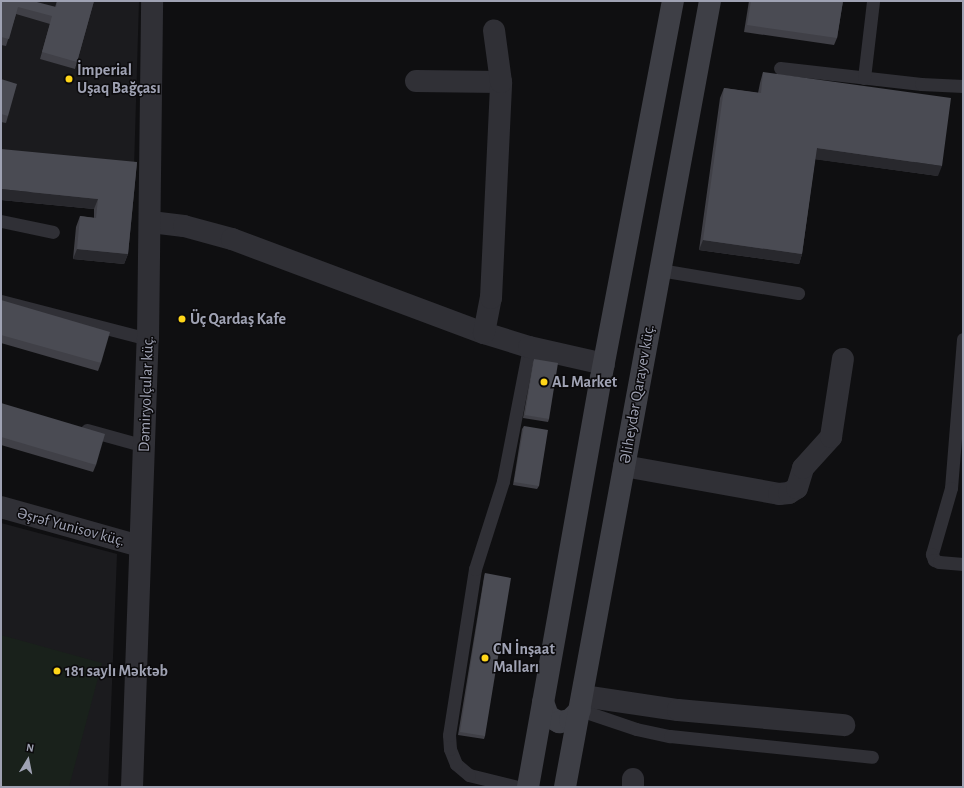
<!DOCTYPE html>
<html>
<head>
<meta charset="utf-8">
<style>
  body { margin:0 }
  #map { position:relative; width:964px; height:788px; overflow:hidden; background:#0f0f11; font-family:"Alegreya Sans",sans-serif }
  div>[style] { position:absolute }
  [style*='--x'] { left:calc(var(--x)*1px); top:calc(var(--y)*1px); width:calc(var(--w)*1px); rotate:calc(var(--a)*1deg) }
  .built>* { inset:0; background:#1b1b1e }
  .green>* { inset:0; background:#19211b }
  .lane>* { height:13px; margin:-6.5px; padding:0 6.5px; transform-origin:6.5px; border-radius:6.5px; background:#303036 }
  .street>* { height:22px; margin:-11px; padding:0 11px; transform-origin:11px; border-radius:11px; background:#303036 }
  .secondary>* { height:22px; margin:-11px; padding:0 11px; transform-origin:11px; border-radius:11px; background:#3e3f46 }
  .wall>* { inset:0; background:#404047 }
  .shaded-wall>* { inset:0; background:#28282d }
  .building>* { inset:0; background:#4a4b53 }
  .dots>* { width:11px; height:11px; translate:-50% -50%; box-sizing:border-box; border:2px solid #0b0a0c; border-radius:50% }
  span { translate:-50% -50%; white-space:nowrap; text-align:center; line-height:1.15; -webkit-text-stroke:3px #0b0a0c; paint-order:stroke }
  .poi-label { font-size:16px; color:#9fa2b3; font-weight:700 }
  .left { translate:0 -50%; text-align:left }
  .street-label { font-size:16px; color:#9fa2b3 }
  .frame { position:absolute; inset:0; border:2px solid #9fa2b3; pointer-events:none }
  .north { position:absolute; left:8px; top:740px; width:40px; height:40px; -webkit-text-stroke:3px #0b0a0c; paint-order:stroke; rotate:10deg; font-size:11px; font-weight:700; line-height:16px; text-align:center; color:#9fa2b3 }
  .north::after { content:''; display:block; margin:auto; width:14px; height:18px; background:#9fa2b3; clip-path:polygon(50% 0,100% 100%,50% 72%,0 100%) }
</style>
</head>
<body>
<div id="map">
  <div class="built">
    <div style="clip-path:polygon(1px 1px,139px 1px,134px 168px,1px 156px)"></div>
    <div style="clip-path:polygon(1px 523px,117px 554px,108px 787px,1px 787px)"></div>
  </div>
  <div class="green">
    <div style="clip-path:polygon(1px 635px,102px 663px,69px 787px,1px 787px)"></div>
  </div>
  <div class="lane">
    <div style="--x:780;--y:68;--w:142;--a:6.5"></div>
    <div style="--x:921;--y:84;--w:42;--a:2.7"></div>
    <div style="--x:864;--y:78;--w:78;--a:-83.3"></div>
    <div style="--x:1;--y:221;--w:53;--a:11.9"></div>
    <div style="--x:660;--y:270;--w:140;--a:9.5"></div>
    <div style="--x:1;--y:301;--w:152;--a:14.5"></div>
    <div style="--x:963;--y:339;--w:149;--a:94.6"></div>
    <div style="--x:951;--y:488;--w:69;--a:106.1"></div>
    <div style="--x:932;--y:554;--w:6;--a:72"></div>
    <div style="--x:934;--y:560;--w:5;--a:22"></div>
    <div style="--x:939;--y:562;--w:24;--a:5"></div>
    <div style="--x:87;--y:430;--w:60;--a:15.4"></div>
    <div style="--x:580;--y:710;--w:59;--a:18.7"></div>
    <div style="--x:636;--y:729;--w:35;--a:12"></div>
    <div style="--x:670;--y:736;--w:203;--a:5.9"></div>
    <div style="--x:518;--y:787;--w:50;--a:-166.2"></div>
    <div style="--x:469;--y:775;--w:17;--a:-140"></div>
    <div style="--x:456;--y:764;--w:16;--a:-112"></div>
    <div style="--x:450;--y:749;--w:14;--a:-94"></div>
    <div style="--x:449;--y:735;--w:168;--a:-81.1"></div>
    <div style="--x:475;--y:569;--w:92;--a:-72.3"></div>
    <div style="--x:503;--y:481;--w:136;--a:-79"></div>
  </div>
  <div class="street">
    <div style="--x:416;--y:81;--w:85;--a:0.7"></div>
    <div style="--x:151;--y:222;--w:33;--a:7"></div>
    <div style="--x:184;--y:226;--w:50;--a:15.2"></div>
    <div style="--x:232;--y:239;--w:269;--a:20.5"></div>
    <div style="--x:484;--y:333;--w:47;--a:17.3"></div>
    <div style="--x:529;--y:347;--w:77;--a:12.8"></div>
    <div style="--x:484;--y:333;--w:36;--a:-79"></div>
    <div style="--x:491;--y:298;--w:216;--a:-87.3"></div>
    <div style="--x:501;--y:82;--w:52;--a:-97.7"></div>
    <div style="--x:624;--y:466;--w:158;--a:10.2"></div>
    <div style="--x:779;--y:494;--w:10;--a:-6"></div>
    <div style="--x:789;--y:493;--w:9;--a:-32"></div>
    <div style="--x:797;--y:488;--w:21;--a:-73"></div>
    <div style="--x:803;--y:468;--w:42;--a:-47.9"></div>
    <div style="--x:831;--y:437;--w:79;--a:-81.3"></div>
    <div style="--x:1;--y:507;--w:144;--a:15.7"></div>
    <div style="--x:583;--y:696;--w:96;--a:8.4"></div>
    <div style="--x:678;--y:710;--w:167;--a:5.2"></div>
    <div style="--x:633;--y:779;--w:8;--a:90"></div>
    <div style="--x:132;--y:787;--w:448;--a:-88"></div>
    <div style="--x:148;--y:339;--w:338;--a:-89.3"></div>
  </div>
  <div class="secondary">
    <div style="--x:543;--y:702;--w:15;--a:70"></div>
    <div style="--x:548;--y:716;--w:13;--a:29"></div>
    <div style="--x:559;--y:722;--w:11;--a:-10"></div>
    <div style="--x:570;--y:720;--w:14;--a:-45"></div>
    <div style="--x:528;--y:787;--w:415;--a:-79.9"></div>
    <div style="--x:601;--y:378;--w:384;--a:-79.2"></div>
    <div style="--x:565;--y:787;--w:799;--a:-79.55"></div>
  </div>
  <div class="wall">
    <div style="clip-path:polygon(1px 1px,55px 7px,57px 1px,94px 1px,77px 62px,75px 69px,40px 59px,50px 24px,16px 14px,6px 46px,1px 45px)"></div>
    <div style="clip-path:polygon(749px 1px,843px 1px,837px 38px,834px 45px,744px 32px)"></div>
    <div style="clip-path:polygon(763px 72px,938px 176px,815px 159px,802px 254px,799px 264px,699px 250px,720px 98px,724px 88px,758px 93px,760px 83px)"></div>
    <div style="clip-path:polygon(1px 79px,8px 116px,6px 123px,1px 122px)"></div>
    <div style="clip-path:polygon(137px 162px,128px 254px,124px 264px,73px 259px,76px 227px,80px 216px,94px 218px,94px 209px,1px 200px)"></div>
    <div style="clip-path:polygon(1px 300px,101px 363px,98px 371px,1px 343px)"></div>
    <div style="clip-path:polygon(534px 359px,549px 419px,548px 422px,523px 418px,533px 362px)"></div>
    <div style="clip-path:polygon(1px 403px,96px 465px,93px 472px,1px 445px)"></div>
    <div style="clip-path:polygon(524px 426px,539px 486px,537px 489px,513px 485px,522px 429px)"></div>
    <div style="clip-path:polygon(485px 573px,485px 736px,484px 739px,458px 735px,484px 577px)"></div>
  </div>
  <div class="shaded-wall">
    <div style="clip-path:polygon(817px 148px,942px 166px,938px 176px,813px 159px)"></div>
    <div style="clip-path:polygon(1px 189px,98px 199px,94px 209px,1px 200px)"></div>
    <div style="clip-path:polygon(703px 240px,802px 254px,799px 264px,699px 250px)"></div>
    <div style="clip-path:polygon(77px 249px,128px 254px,124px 264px,73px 259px)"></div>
  </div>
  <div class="building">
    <div style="clip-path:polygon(1px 1px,33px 1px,56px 7px,57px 1px,94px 1px,77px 62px,42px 52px,52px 16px,18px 7px,9px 39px,1px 37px)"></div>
    <div style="clip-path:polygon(751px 1px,843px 1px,837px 38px,747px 25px)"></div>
    <div style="clip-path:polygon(763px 72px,951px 98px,942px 166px,817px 148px,802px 254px,703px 240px,724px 88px,761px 93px)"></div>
    <div style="clip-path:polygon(1px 79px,17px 84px,8px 116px,1px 114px)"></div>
    <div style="clip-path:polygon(1px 149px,137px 162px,128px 254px,77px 249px,80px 216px,96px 218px,98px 199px,1px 189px)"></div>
    <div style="clip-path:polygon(1px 300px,110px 332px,101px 363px,1px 335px)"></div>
    <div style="clip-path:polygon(534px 359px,558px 363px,549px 419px,525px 415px)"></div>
    <div style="clip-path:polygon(1px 403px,105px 434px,96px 465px,1px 437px)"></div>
    <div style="clip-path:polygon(524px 426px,548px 430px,539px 486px,514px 482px)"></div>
    <div style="clip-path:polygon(485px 573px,511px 578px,485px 736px,460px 732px)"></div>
  </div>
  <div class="dots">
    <div style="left:69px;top:79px;background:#ffd619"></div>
    <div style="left:182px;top:319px;background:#ffd619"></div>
    <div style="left:544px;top:382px;background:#ffd619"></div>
    <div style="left:485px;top:658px;background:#ffd619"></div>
    <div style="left:57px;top:671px;background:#ffd619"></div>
  </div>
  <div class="poi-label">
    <span class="left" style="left:77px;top:79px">İmperial<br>Uşaq Bağçası</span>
    <span class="left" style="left:190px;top:319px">Üç Qardaş Kafe</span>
    <span class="left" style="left:552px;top:382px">AL Market</span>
    <span class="left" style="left:493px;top:658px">CN İnşaat<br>Malları</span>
    <span class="left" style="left:65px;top:671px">181 saylı Məktəb</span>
  </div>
  <div class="street-label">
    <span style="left:146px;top:394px;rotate:-88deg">Dəmiryolçular küç.</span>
    <span style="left:637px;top:394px;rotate:-80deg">Əliheydər Qarayev küç.</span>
    <span style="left:71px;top:527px;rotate:15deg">Əşrəf Yunisov küç.</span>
  </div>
  <div class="frame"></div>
  <div class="north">N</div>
</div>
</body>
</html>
